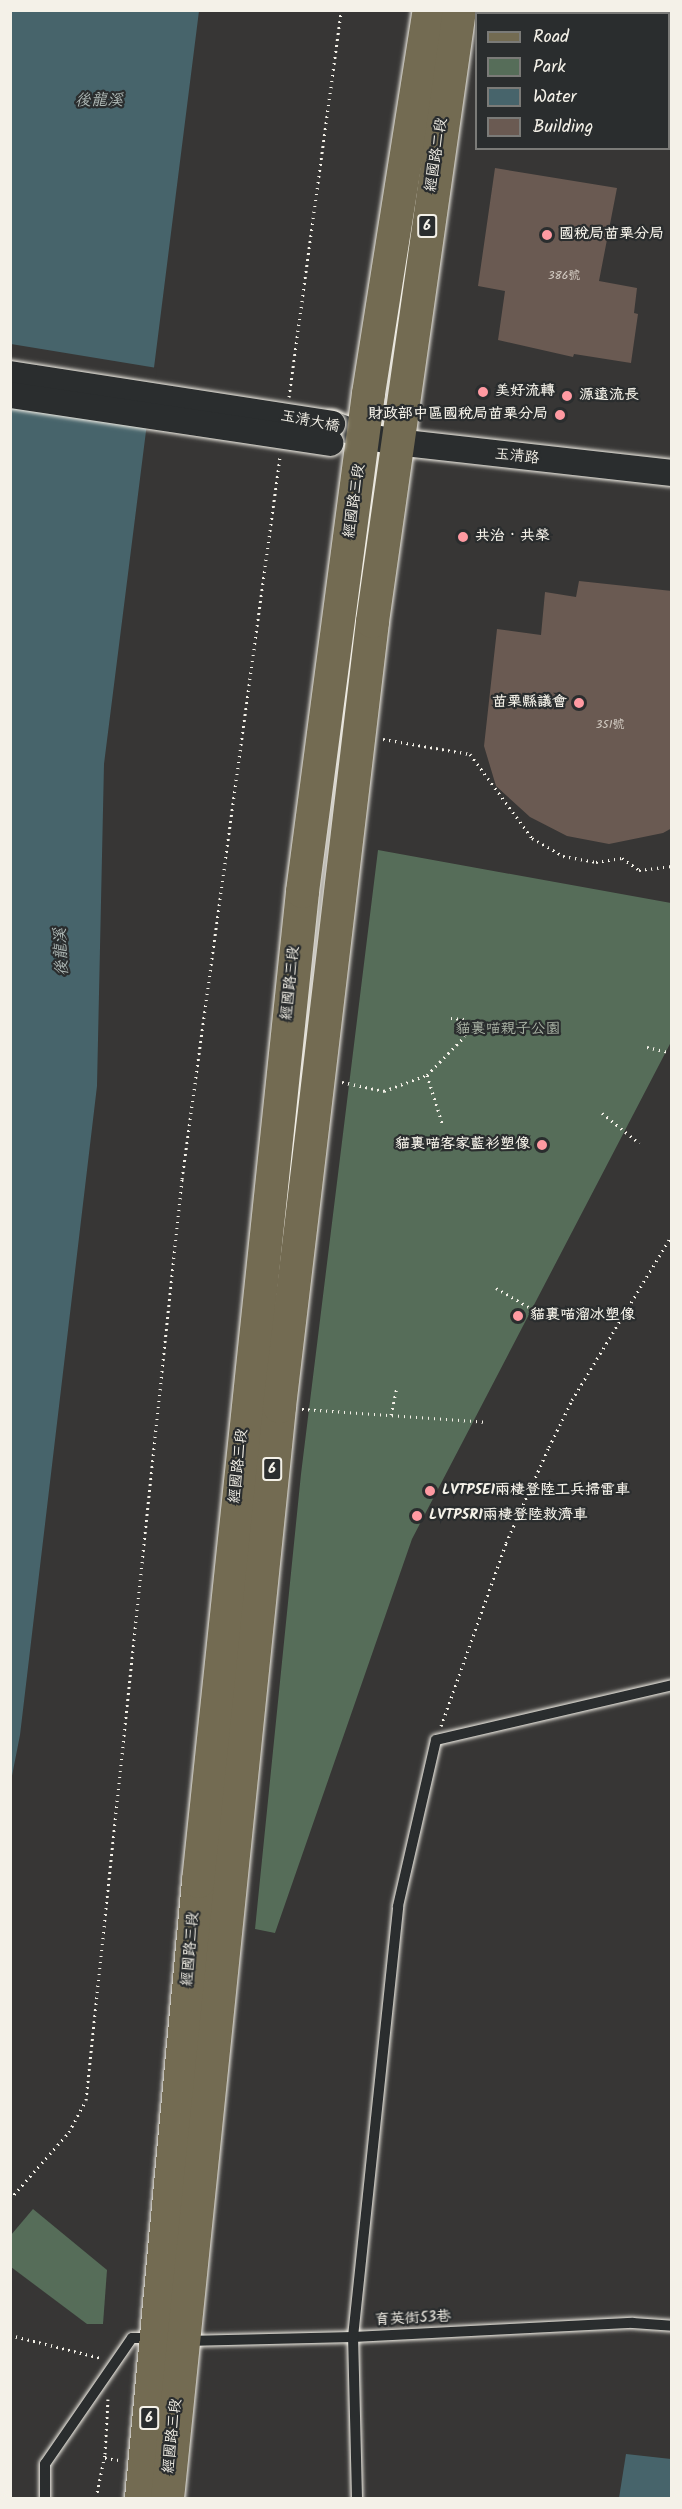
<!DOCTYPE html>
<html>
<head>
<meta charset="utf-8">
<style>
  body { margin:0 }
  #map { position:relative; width:682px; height:2509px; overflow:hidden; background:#373635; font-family:Kalam,"LXGW WenKai TC",sans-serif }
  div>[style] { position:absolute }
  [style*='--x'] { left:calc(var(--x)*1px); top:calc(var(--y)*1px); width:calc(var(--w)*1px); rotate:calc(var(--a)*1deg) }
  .green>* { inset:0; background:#566d59 }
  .water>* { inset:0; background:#47646b }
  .pier>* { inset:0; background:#373635 }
  .building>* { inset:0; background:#6a5a52 }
  .path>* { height:3px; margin-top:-1.5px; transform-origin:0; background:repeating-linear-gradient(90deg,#f4f1e8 0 1.5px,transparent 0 6px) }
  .roads { filter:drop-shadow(0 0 2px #f4f1e8) drop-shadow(0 0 2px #f4f1e8) }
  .service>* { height:10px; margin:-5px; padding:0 5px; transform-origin:5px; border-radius:5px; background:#2a2d2e }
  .tertiary>* { height:26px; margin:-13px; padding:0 13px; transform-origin:13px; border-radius:13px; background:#2a2d2e }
  .primary>* { height:33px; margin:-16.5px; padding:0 16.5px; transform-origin:16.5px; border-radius:16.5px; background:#736b52 }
  .bridges { filter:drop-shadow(0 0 2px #f4f1e8) drop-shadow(0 0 2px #f4f1e8) }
  .tertiary-bridge>* { height:26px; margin:-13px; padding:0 13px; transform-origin:13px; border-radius:13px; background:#2a2d2e }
  .dots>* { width:16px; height:16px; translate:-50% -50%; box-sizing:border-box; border:3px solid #2a2d2e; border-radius:50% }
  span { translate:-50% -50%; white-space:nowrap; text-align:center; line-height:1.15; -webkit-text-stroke:4.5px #2a2d2e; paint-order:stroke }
  .number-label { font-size:12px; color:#d2cbc2 }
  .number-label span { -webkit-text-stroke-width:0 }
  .shield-label span { padding:2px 4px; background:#2a2d2e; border:2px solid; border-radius:4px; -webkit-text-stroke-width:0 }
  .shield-label { font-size:14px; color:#f4f1e8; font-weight:700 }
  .street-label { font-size:15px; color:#f4f1e8 }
  .poi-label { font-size:15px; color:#f4f1e8; font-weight:700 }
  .left { translate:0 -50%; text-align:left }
  .right { translate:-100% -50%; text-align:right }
  .park-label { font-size:15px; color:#adb6a8 }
  .water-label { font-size:16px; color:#afb9b6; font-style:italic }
  .frame { position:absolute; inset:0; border:12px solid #f4f1e8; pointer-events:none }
  .legend { position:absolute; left:475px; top:12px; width:195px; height:138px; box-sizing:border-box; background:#2a2d2e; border:2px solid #7b7b78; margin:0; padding:8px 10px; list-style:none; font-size:18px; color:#f4f1e8 }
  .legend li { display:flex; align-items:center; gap:12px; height:30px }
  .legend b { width:30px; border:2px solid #7b7b78 }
</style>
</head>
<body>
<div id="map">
  <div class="green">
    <div style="clip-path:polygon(378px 850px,671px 903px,671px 1042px,412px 1539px,275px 1933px,255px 1929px,301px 1474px)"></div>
    <div style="clip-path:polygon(33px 2209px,107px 2270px,103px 2324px,87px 2324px,11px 2267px,11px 2235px)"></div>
  </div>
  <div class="water">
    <div style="clip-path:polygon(567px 10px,649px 10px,650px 13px,554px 13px)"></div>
    <div style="clip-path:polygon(11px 11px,199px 11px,104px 764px,97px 1086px,20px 1735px,11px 1781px)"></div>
    <div style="clip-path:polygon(626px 2454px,671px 2459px,671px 2498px,619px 2498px)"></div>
  </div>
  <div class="pier">
    <div style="clip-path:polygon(11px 344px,157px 368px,150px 423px,10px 401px)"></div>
  </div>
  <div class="building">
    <div style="clip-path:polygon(495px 168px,617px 188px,599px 281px,637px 288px,634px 313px,638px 314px,631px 363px,574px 354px,573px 357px,498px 340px,505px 291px,478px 286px)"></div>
    <div style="clip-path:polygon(579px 581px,672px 591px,672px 828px,663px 833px,609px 844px,567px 836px,530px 817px,496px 786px,484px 746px,497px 629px,541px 635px,545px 592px,576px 597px)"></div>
  </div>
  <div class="path">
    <div style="--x:289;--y:397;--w:390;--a:-82.3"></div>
    <div style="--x:383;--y:739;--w:88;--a:9.8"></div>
    <div style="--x:470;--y:754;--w:104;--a:53.6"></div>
    <div style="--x:532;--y:838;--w:36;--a:30"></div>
    <div style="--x:563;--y:856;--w:34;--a:10"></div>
    <div style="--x:596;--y:862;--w:26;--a:-9"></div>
    <div style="--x:622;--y:858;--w:21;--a:35"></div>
    <div style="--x:639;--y:870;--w:33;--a:-7"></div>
    <div style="--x:647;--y:1047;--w:26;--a:13"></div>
    <div style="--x:427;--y:1075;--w:53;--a:72.6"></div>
    <div style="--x:342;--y:1082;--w:43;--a:12.1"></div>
    <div style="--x:384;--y:1091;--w:46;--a:-20.4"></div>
    <div style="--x:427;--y:1075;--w:54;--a:-45.7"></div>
    <div style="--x:465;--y:1036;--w:17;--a:-93"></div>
    <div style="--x:464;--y:1019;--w:13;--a:-176"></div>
    <div style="--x:602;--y:1113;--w:48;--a:39"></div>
    <div style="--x:496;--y:1288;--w:52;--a:30"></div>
    <div style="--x:302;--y:1409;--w:184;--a:4"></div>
    <div style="--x:391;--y:1415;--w:29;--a:-78"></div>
    <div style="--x:441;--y:1726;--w:194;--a:-70.4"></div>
    <div style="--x:506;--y:1543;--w:105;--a:-65.9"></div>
    <div style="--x:549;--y:1447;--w:52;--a:-63.9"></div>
    <div style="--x:572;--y:1400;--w:193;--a:-58.8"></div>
    <div style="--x:10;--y:2199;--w:89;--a:-48.6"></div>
    <div style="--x:69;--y:2132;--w:36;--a:-62"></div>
    <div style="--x:86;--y:2100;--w:926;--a:-84.05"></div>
    <div style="--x:182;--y:1179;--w:729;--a:-82.27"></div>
    <div style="--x:10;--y:2335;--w:94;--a:14.2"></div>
    <div style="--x:105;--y:2458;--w:14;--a:8"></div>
    <div style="--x:96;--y:2498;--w:45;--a:-78.4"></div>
    <div style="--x:105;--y:2454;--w:55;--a:-86.9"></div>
  </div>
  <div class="roads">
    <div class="service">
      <div style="--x:186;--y:2341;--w:167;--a:-1.4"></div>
      <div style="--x:353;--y:2337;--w:280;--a:-2.9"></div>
      <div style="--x:633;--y:2323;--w:39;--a:4"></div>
      <div style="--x:45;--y:2498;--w:34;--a:-90"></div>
      <div style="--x:45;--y:2464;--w:153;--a:-55.4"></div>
      <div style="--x:132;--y:2338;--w:21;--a:0"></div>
      <div style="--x:357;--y:2498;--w:161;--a:-91.4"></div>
      <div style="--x:353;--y:2337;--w:433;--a:-84"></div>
      <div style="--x:398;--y:1906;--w:170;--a:-77.1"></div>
      <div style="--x:436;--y:1740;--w:242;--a:-13.1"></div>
    </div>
    <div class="tertiary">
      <div style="--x:332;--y:424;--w:33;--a:21"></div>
      <div style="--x:363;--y:436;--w:34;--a:10"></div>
      <div style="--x:396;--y:442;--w:278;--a:6.4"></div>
    </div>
    <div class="primary">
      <div style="--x:141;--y:2498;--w:620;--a:-84.72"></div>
      <div style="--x:198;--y:1881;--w:995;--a:-84"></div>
      <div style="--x:302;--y:891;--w:502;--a:-82.45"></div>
      <div style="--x:368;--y:393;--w:388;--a:-81"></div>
      <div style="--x:167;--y:2498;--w:1098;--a:-84.14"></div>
      <div style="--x:279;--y:1406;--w:790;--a:-83.24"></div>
      <div style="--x:372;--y:621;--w:617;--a:-81.9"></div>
    </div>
  </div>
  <div class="bridges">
    <div class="tertiary-bridge">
      <div style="--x:10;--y:374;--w:326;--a:8.8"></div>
      <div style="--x:10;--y:395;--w:324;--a:8.5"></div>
    </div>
  </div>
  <div class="dots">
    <div style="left:547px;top:235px;background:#ff9aa2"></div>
    <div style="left:483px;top:392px;background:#ff9aa2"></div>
    <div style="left:567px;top:396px;background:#ff9aa2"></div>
    <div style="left:560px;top:415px;background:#ff9aa2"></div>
    <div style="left:463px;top:537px;background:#ff9aa2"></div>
    <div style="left:579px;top:703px;background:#ff9aa2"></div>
    <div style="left:542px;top:1145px;background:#ff9aa2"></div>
    <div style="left:518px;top:1316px;background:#ff9aa2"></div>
    <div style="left:430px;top:1491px;background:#ff9aa2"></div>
    <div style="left:417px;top:1516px;background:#ff9aa2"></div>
  </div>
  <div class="number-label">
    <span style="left:564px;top:276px">386號</span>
    <span style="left:610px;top:725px">351號</span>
  </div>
  <div class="shield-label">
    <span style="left:427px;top:226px">6</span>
    <span style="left:272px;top:1469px">6</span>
    <span style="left:149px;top:2418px">6</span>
  </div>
  <div class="street-label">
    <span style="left:437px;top:155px;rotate:-81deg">經國路二段</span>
    <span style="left:310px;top:422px;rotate:11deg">玉清大橋</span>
    <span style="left:517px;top:457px;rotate:6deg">玉清路</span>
    <span style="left:355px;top:501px;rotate:-82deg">經國路三段</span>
    <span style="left:291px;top:983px;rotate:-84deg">經國路三段</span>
    <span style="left:239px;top:1466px;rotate:-84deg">經國路三段</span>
    <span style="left:191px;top:1949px;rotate:-85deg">經國路三段</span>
    <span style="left:413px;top:2319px;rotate:-3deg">育英街53巷</span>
    <span style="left:173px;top:2436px;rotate:-84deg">經國路三段</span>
  </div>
  <div class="poi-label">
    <span class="left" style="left:559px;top:235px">國稅局苗栗分局</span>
    <span class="left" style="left:495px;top:392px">美好流轉</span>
    <span class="left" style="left:579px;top:396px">源遠流長</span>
    <span class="right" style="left:548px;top:415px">財政部中區國稅局苗栗分局</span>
    <span class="left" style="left:475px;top:537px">共治‧共榮</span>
    <span class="right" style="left:567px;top:703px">苗栗縣議會</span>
    <span class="right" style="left:530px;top:1145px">貓裏喵客家藍衫塑像</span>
    <span class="left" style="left:530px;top:1316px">貓裏喵溜冰塑像</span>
    <span class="left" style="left:442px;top:1491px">LVTP5E1兩棲登陸工兵掃雷車</span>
    <span class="left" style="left:429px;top:1516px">LVTP5R1兩棲登陸救濟車</span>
  </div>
  <div class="park-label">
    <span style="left:508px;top:1030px">貓裏喵親子公園</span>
  </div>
  <div class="water-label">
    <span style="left:99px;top:101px">後龍溪</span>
    <span style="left:62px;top:952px;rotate:-93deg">後龍溪</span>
  </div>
  <div class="frame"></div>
  <ul class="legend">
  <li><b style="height:8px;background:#736b52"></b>Road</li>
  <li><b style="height:16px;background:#566d59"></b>Park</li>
  <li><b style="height:16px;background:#47646b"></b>Water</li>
  <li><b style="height:16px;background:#6a5a52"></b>Building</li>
  </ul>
</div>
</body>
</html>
